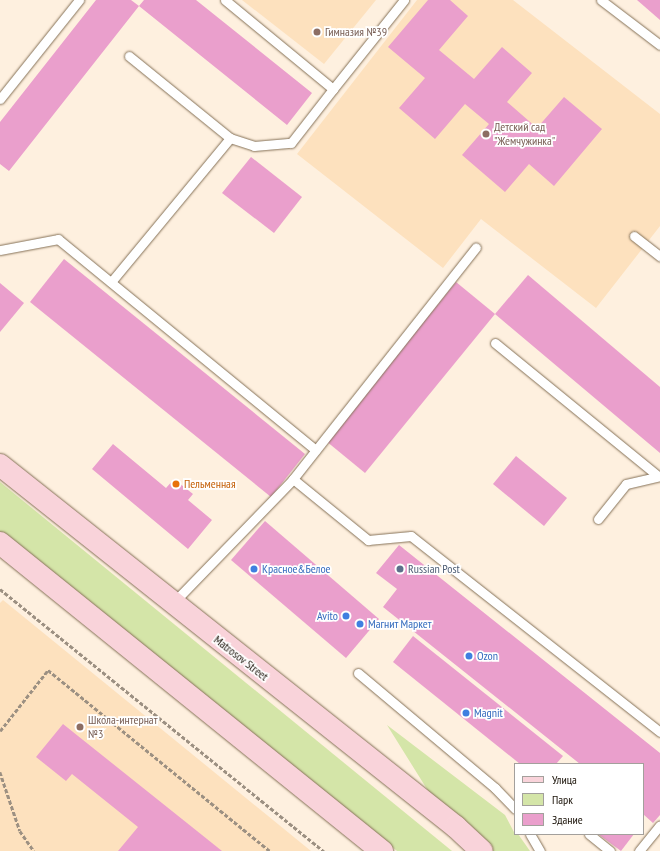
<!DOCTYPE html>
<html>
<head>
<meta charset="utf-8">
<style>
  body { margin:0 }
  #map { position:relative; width:660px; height:851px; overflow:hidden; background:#fef0df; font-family:"PT Sans Narrow",sans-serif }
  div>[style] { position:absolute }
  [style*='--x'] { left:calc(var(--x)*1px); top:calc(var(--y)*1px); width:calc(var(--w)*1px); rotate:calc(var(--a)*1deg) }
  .built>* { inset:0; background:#fde1be }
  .green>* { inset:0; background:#d4e5a8 }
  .building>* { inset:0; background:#ea9fcc }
  .path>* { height:2.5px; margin-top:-1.25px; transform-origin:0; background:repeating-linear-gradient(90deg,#9c9082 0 4px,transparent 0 6px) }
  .roads { filter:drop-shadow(0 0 1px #857157) drop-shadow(0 0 1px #857157) }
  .lane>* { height:9px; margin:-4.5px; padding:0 4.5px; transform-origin:4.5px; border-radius:4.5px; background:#fff }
  .primary>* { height:22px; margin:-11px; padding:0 11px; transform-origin:11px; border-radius:11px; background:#f9d3da }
  .dots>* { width:11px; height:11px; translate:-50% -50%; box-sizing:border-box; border:2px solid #fff; border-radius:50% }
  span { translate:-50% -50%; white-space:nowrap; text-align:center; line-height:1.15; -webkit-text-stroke:3.5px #fff; paint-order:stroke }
  .education-label { font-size:12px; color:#785e54 }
  .left { translate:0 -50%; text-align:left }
  .food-label { font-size:12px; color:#c56008 }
  .shop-label { font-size:12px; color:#366cbe }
  .right { translate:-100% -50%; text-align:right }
  .service-label { font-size:12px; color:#4e5e75 }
  .street-label { font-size:12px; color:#1a1208 }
  .legend { position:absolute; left:514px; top:763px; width:130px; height:72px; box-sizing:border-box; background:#fff; border:1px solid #a3a09c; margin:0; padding:5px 7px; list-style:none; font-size:12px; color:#1a1208 }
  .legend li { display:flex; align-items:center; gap:8px; height:20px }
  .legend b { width:20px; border:1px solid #a3a09c }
</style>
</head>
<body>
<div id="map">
  <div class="built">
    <div style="clip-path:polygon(242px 0,376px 0,324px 64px)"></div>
    <div style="clip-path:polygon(417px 0,513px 0,660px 114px,660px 226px,596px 308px,481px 219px,443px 268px,297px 154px)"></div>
    <div style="clip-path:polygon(3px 600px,311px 851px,0 851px,0 603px)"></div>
  </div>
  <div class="green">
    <div style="clip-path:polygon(0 482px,452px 851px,397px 851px,0 532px)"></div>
    <div style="clip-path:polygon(387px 725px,505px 815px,515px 834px,518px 834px,530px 851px,487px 851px,440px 810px)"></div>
  </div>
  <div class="building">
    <div style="clip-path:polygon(96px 0,131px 0,139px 6px,144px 0,196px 0,312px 93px,287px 125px,139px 6px,9px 171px,0 164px,0 122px)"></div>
    <div style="clip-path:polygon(428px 0,450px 0,468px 16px,439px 50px,474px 79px,502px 47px,532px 73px,507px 102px,537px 128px,564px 97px,602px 129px,554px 186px,529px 164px,505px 192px,462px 155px,489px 124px,465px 104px,435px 139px,399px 108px,425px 78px,388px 47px)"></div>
    <div style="clip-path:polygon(637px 0,660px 0,660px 20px)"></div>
    <div style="clip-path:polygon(251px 157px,302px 197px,274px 233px,222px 193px)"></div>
    <div style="clip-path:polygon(64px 259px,305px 454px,271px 497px,30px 302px)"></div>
    <div style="clip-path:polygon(528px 275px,660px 387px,660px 453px,495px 314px)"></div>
    <div style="clip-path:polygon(456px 282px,495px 314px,365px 473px,326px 441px)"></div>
    <div style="clip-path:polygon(0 283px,24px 303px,0 332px)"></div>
    <div style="clip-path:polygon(113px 444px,166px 488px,174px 479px,193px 494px,188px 500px,212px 520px,188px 549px,92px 469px)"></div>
    <div style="clip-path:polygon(516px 456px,567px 498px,544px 526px,493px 484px)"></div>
    <div style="clip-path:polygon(265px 521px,379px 619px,346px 658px,231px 560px)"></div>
    <div style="clip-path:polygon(399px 545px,660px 753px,660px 815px,653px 823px,643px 814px,643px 764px,580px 764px,383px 607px,397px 589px,376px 573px)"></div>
    <div style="clip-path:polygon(413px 636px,563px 756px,556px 764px,520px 764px,393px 662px)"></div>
    <div style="clip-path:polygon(63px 724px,182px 819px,222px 851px,118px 851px,138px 827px,72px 774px,66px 781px,36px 757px)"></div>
    <div style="clip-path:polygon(598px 834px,634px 834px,621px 851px)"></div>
  </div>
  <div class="path">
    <div style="--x:0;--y:589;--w:417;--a:39"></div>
    <div style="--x:0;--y:731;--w:78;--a:-51.8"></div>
    <div style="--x:48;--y:670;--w:286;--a:39.2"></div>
    <div style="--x:0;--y:772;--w:62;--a:71.3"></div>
    <div style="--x:20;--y:831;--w:24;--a:55"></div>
  </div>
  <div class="roads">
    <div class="lane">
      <div style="--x:225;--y:0;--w:140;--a:39.5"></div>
      <div style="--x:333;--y:89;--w:114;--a:-51.4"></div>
      <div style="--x:601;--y:0;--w:74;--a:37.3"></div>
      <div style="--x:129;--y:56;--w:130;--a:39.1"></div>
      <div style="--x:0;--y:99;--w:127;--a:-51.4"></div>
      <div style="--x:634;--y:236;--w:33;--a:38"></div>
      <div style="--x:0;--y:250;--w:59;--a:-10.7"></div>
      <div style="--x:58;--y:239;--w:333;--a:39.3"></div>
      <div style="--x:111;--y:282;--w:187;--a:-50.4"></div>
      <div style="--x:230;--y:138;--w:25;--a:18"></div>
      <div style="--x:254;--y:146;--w:37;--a:-5"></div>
      <div style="--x:291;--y:143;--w:68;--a:-52.1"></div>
      <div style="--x:495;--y:343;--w:210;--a:39.2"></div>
      <div style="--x:293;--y:479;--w:97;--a:39.1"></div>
      <div style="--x:368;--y:540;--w:43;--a:-5.3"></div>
      <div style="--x:411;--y:536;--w:317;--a:38.2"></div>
      <div style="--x:598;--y:519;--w:45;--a:-51.3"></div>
      <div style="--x:626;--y:484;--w:35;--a:-13"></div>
      <div style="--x:173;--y:603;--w:173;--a:-45.9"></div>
      <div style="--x:293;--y:479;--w:295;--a:-51.7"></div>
      <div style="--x:358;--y:673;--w:179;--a:40"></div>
      <div style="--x:495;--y:788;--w:29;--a:46"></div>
      <div style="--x:530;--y:834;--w:20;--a:60"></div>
      <div style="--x:589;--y:834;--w:27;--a:39"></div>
      <div style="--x:639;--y:851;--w:33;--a:-51"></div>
    </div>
    <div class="primary">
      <div style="--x:0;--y:465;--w:582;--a:38.44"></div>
      <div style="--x:456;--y:827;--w:35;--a:43"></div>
      <div style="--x:0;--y:543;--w:491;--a:38.9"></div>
    </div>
  </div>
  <div class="dots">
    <div style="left:317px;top:32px;background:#8d6e63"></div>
    <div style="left:486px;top:134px;background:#8d6e63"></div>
    <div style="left:176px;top:484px;background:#e8710a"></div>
    <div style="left:254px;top:569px;background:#3f7fe0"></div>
    <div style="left:400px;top:569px;background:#5c6f8a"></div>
    <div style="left:346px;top:616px;background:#3f7fe0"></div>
    <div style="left:360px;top:624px;background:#3f7fe0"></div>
    <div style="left:469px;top:656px;background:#3f7fe0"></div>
    <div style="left:466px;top:713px;background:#3f7fe0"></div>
    <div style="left:80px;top:727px;background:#8d6e63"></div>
  </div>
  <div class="education-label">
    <span class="left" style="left:325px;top:32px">Гимназия №39</span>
    <span class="left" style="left:494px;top:134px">Детский сад<br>"Жемчужинка"</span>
    <span class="left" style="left:88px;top:727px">Школа-интернат<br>№3</span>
  </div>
  <div class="food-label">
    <span class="left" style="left:184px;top:484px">Пельменная</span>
  </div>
  <div class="shop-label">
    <span class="left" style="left:262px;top:569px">Красное&amp;Белое</span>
    <span class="right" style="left:338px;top:616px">Avito</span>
    <span class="left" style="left:368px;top:624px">Магнит Маркет</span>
    <span class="left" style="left:477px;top:656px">Ozon</span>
    <span class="left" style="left:474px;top:713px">Magnit</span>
  </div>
  <div class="service-label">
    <span class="left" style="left:408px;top:569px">Russian Post</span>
  </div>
  <div class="street-label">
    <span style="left:241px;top:658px;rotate:38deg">Matrosov Street</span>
  </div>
  <ul class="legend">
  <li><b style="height:5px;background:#f9d3da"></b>Улица</li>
  <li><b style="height:11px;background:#d4e5a8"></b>Парк</li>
  <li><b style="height:11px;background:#ea9fcc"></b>Здание</li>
  </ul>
</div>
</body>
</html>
